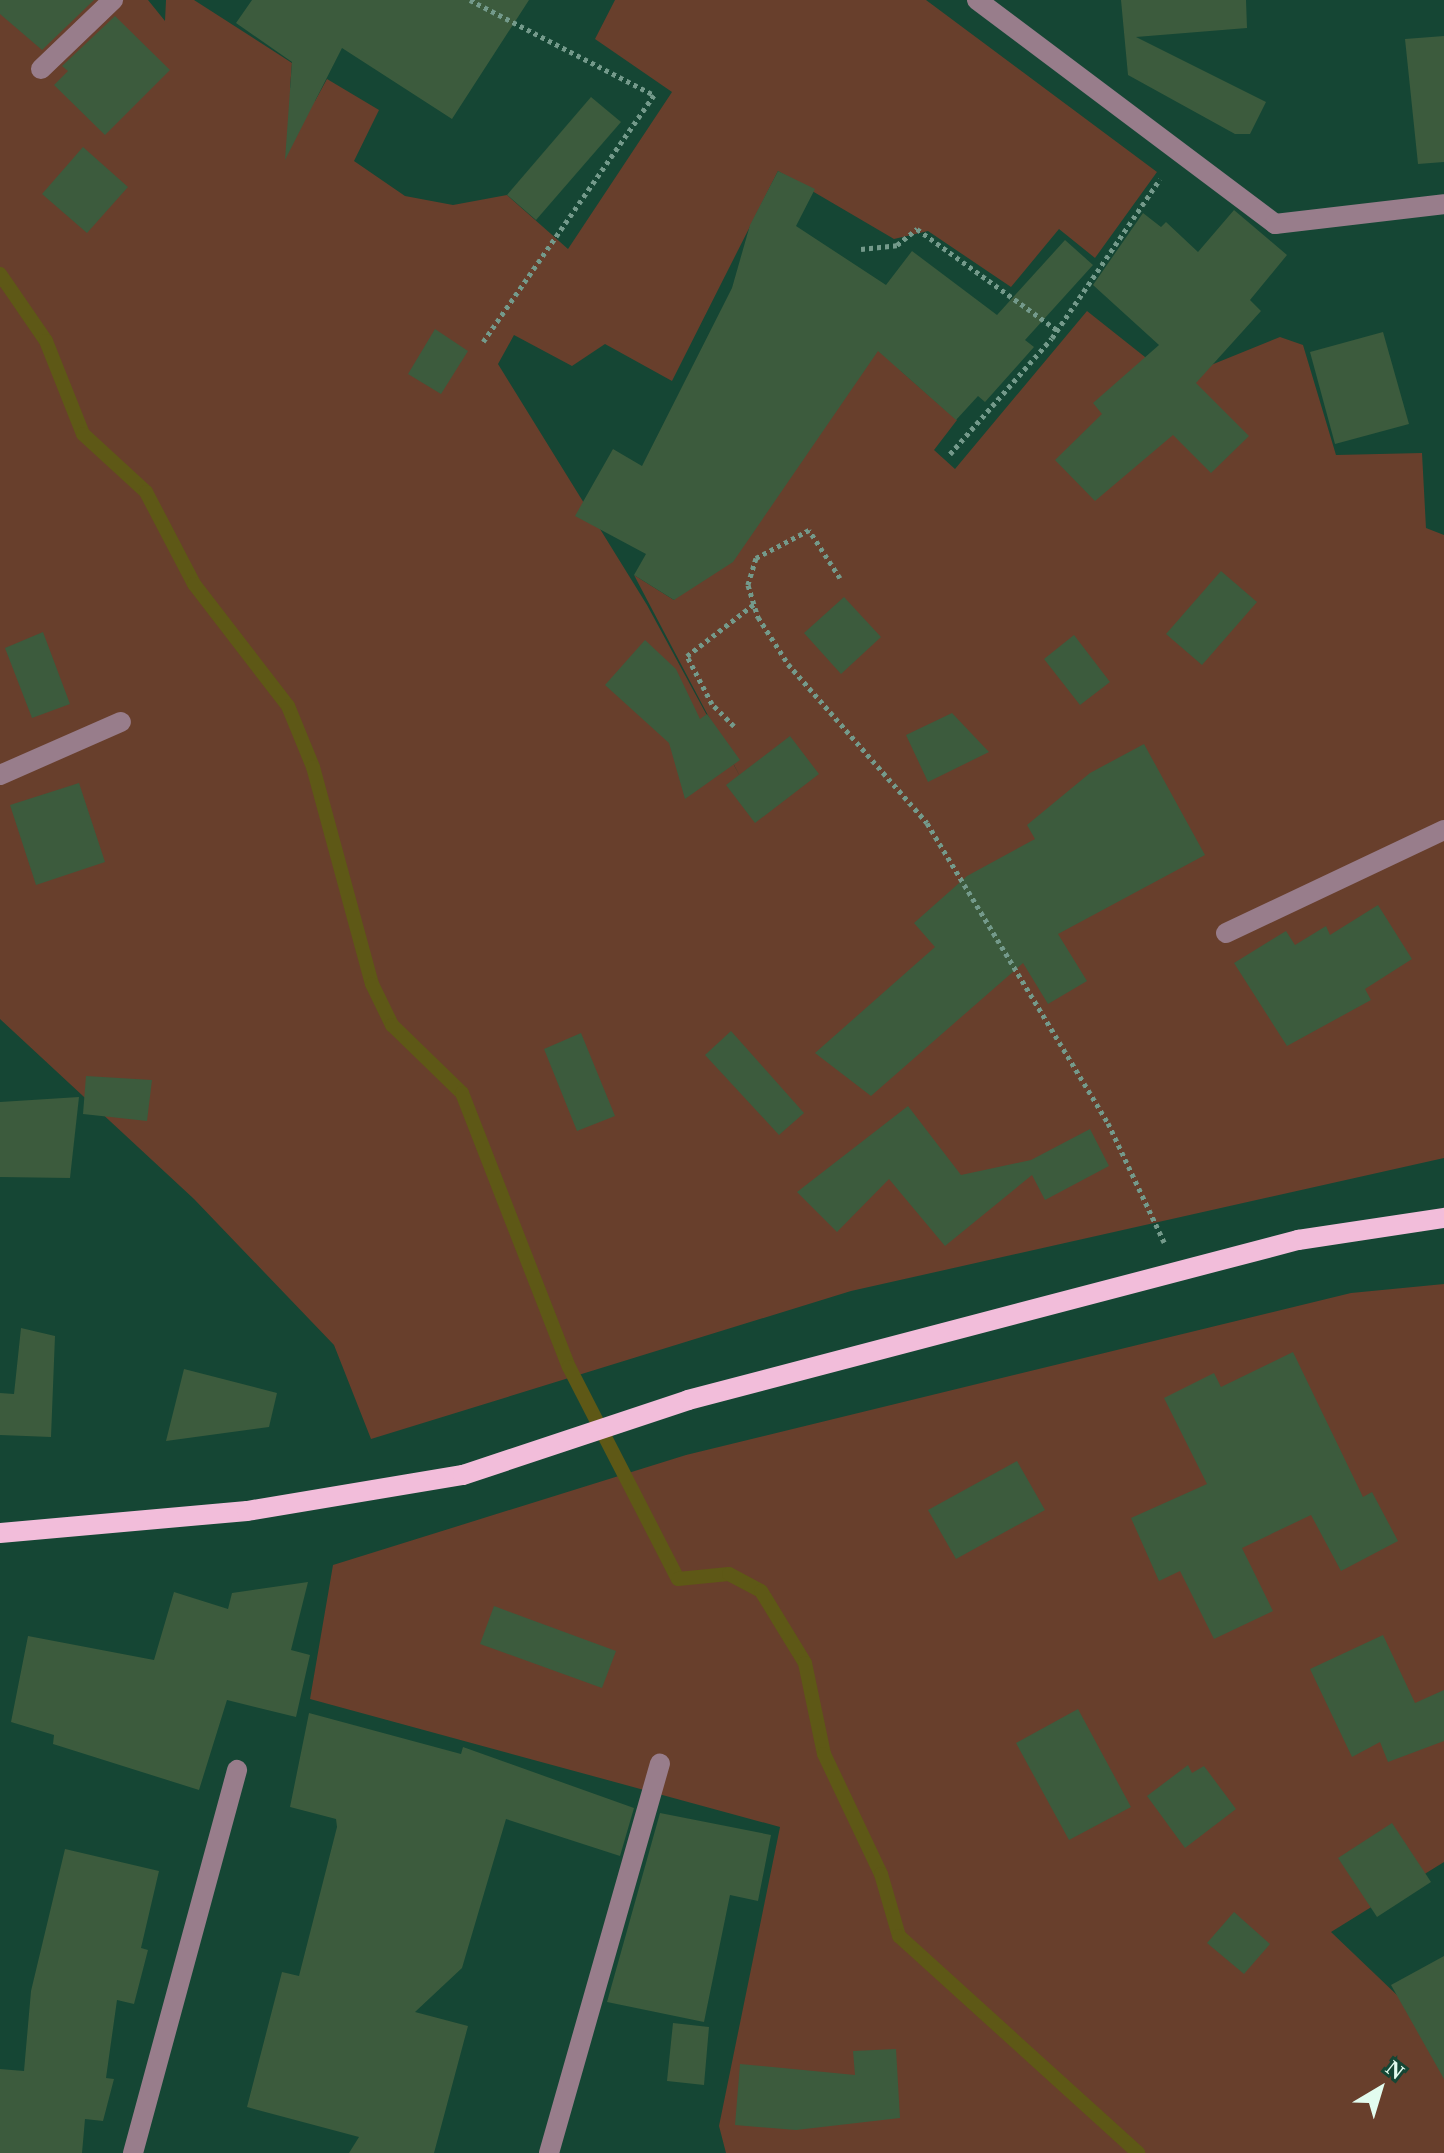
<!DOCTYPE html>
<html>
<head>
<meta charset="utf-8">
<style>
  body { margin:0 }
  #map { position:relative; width:1444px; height:2153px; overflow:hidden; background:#154634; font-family:"Times New Roman",serif }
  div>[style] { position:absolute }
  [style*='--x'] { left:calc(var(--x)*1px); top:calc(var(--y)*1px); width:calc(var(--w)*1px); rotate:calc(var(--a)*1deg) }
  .green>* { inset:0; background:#683f2c }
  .stream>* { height:14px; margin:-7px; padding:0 7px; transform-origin:7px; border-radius:7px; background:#5e5816 }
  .building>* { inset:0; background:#3c5b3d }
  .path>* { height:5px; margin-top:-2.5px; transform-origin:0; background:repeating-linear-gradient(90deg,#749a8b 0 4px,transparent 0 8px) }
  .minor>* { height:20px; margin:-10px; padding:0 10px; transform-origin:10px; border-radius:10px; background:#987d8b }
  .major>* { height:20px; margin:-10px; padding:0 10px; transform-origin:10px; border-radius:10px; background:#f2bdda }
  span { translate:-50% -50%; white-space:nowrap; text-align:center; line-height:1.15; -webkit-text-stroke:6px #154634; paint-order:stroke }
  .north { position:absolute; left:1340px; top:2049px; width:80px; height:80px; -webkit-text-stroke:6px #154634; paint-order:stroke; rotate:38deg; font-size:22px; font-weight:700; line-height:32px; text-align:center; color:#e2fcef }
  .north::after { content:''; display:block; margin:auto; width:28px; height:36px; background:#e2fcef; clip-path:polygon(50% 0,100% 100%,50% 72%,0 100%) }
</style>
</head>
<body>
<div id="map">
  <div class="green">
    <div style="clip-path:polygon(0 0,148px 0,165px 21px,166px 0,194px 0,292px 63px,290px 88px,315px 101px,327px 79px,379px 110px,354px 161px,405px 196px,453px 205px,507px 195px,568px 249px,672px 92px,595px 39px,615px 0,926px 0,1157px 172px,1095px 258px,1059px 229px,1011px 287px,928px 231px,894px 239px,778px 171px,672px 381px,605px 344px,572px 366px,514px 335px,498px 364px,647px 605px,742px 780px,634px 575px,674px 600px,891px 279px,939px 318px,901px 371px,957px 420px,934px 450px,955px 469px,1087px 311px,1174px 380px,1280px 337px,1303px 345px,1336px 455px,1422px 453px,1426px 528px,1444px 535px,1444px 1158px,851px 1291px,371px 1439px,334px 1345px,194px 1199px,0 1019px)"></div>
    <div style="clip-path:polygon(1444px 1284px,1444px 1862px,1331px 1932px,1444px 2040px,1444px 2153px,726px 2153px,719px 2126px,780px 1827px,310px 1699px,333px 1565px,686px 1455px,1351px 1293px)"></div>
  </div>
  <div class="stream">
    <div style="--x:0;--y:274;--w:81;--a:55.5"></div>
    <div style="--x:46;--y:341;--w:100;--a:68.3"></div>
    <div style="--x:83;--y:434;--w:86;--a:42.6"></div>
    <div style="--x:146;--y:492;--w:104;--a:62.4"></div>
    <div style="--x:194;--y:584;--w:154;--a:52.4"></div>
    <div style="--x:288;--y:706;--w:66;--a:67.7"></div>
    <div style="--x:313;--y:767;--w:225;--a:74.8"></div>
    <div style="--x:372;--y:984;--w:46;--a:64"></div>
    <div style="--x:392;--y:1025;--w:98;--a:44.2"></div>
    <div style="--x:462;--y:1093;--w:294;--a:68.7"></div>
    <div style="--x:569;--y:1367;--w:238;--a:62.8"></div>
    <div style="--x:678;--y:1579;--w:51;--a:-5.6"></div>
    <div style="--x:729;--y:1574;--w:36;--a:28"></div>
    <div style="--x:761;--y:1591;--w:84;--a:58.6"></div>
    <div style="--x:805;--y:1663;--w:93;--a:78.2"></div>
    <div style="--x:824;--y:1754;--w:133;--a:64.6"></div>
    <div style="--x:881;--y:1874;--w:65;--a:73.8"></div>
    <div style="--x:899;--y:1936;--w:323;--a:42.2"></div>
  </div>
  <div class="building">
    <div style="clip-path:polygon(0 0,94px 0,42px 50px,0 14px)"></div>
    <div style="clip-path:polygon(252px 0,529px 0,452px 119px,342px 48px,285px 160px,292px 62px,236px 23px)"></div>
    <div style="clip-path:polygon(1121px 0,1246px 0,1247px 28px,1136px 37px,1266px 102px,1250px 134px,1235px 134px,1128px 75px)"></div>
    <div style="clip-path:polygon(115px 16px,170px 70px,105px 135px,54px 85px,68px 71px,62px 66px)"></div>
    <div style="clip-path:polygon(1444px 36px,1444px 162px,1418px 164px,1405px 39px)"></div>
    <div style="clip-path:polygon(591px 97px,621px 122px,536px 220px,507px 195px)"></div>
    <div style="clip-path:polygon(83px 147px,128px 187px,87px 233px,42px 194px)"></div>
    <div style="clip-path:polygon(778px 171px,815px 189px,796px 226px,886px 285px,912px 251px,997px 315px,1065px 240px,1093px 265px,1025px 340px,1034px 347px,985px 402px,978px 396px,956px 420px,878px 351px,733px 562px,674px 600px,634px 575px,646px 554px,575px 516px,613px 449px,642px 466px,732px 288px,750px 225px)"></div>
    <div style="clip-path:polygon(1234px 210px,1287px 255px,1250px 300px,1261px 311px,1196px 383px,1249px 436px,1211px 473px,1173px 435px,1095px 501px,1055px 460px,1102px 414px,1093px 403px,1159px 345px,1093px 285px,1143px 213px,1161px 227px,1166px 222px,1198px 252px)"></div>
    <div style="clip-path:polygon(435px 329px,468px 351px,441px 394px,408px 374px)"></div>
    <div style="clip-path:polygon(1383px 332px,1409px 424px,1335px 444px,1310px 352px)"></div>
    <div style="clip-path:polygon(1221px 571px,1257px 602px,1202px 665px,1166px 634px)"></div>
    <div style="clip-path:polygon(844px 597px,881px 637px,841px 674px,804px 633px)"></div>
    <div style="clip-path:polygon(43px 632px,70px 704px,32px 718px,5px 648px)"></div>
    <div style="clip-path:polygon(1074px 635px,1110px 682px,1080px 705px,1044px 659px)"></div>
    <div style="clip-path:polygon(645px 640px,676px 669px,700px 719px,707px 714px,740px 760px,685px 799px,669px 743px,605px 685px)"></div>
    <div style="clip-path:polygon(952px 713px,989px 752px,928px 782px,906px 735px)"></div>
    <div style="clip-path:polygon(790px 736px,819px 774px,755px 823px,726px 785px)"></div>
    <div style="clip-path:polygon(1144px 744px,1205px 855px,1058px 934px,1087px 981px,1048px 1004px,1023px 963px,871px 1096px,815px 1053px,935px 947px,914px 923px,967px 876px,1035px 839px,1027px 825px,1090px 773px)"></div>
    <div style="clip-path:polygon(79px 783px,105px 862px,36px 885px,10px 805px)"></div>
    <div style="clip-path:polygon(1378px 905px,1412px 959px,1365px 989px,1371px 1000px,1287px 1046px,1234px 963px,1286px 931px,1295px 945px,1326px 926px,1330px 935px)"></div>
    <div style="clip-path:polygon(731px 1031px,804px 1113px,779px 1135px,705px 1055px)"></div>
    <div style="clip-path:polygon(581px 1033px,615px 1116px,577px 1131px,544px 1049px)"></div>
    <div style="clip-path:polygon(86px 1076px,152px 1080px,147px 1121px,83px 1114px)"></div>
    <div style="clip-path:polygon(79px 1097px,70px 1178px,0 1177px,0 1102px)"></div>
    <div style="clip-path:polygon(908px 1106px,961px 1175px,1031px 1160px,1090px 1129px,1109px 1166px,1045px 1200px,1032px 1175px,945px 1246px,889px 1179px,837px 1232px,797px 1192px)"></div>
    <div style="clip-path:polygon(21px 1328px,55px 1336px,51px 1437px,0 1435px,0 1393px,14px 1394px)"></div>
    <div style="clip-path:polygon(1293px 1352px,1363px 1497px,1372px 1492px,1398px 1541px,1341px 1571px,1311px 1515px,1242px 1548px,1273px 1611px,1214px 1639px,1180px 1571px,1159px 1581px,1131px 1518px,1207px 1484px,1164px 1398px,1214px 1373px,1221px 1387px)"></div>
    <div style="clip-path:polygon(184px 1369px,277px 1393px,269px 1427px,166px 1441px)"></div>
    <div style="clip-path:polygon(1017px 1461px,1045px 1510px,956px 1559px,928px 1510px)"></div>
    <div style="clip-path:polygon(308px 1582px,291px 1650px,310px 1655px,296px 1717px,227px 1700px,199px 1790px,53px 1744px,54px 1735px,11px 1722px,28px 1636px,154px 1660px,174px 1592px,228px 1609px,232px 1593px)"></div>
    <div style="clip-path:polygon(494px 1606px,616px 1651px,602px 1688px,480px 1644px)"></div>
    <div style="clip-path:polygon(1383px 1635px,1415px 1703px,1444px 1690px,1444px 1741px,1388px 1762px,1380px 1742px,1352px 1757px,1310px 1669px)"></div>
    <div style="clip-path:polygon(1078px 1709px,1131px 1807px,1069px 1840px,1016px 1743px)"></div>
    <div style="clip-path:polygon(309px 1713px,461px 1754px,463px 1747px,634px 1808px,620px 1856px,506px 1819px,462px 1968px,415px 2012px,468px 2026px,434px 2153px,349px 2153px,359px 2137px,247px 2107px,282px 1972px,299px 1976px,337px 1827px,336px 1819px,290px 1807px)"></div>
    <div style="clip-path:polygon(1188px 1765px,1192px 1773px,1204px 1766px,1236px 1809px,1185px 1848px,1147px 1796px)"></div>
    <div style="clip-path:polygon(660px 1813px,771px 1835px,758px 1901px,730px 1895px,704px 2022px,607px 2002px)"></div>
    <div style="clip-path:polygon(1392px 1823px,1431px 1882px,1377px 1917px,1338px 1858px)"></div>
    <div style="clip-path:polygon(65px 1849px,159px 1871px,141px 1948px,148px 1950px,134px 2004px,117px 2000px,106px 2078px,114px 2079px,103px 2121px,85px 2119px,82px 2153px,0 2153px,0 2069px,24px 2071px,31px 1991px)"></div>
    <div style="clip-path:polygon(1234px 1912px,1270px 1944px,1244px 1974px,1207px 1943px)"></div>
    <div style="clip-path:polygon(1444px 1956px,1444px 2079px,1391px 1985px)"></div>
    <div style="clip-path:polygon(673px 2023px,709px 2027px,704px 2085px,667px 2081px)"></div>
    <div style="clip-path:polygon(896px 2049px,900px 2118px,796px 2130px,735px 2125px,740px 2064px,855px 2075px,853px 2051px)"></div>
  </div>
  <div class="path">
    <div style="--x:470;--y:0;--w:207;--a:27.3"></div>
    <div style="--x:654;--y:95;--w:300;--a:124.7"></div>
    <div style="--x:861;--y:249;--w:36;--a:-6"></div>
    <div style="--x:897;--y:245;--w:26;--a:-39"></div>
    <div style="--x:917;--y:229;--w:173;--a:35.8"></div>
    <div style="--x:950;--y:454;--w:154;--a:-48.7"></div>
    <div style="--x:1052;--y:338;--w:192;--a:-55.8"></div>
    <div style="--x:840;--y:578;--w:57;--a:-122.9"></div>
    <div style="--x:809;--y:530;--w:60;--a:152.2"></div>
    <div style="--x:756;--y:558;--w:28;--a:107"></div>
    <div style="--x:748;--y:585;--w:34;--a:73"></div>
    <div style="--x:758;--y:617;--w:56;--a:57.4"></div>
    <div style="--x:788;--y:664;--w:211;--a:48.8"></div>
    <div style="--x:927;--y:823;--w:350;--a:58.9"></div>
    <div style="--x:1108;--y:1123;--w:132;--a:64.8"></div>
    <div style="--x:734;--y:726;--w:31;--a:-135"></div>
    <div style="--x:712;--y:704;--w:54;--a:-117.5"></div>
    <div style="--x:687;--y:656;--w:85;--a:-37.8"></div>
  </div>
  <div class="minor">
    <div style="--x:977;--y:0;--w:373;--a:36.9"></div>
    <div style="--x:1275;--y:224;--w:170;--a:-6.7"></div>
    <div style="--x:41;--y:69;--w:100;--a:-43.8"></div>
    <div style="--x:0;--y:775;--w:132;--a:-23.7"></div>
    <div style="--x:1226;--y:933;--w:241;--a:-25.3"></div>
    <div style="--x:133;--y:2153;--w:397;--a:-74.8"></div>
    <div style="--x:549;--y:2153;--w:405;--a:-74.1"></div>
  </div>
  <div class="major">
    <div style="--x:0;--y:1533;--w:248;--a:-5.1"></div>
    <div style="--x:247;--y:1511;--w:219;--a:-9.5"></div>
    <div style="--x:463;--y:1475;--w:237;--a:-18.4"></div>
    <div style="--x:688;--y:1400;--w:631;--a:-14.7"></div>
    <div style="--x:1298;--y:1240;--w:148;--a:-8.6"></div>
  </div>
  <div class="north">N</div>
</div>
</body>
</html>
